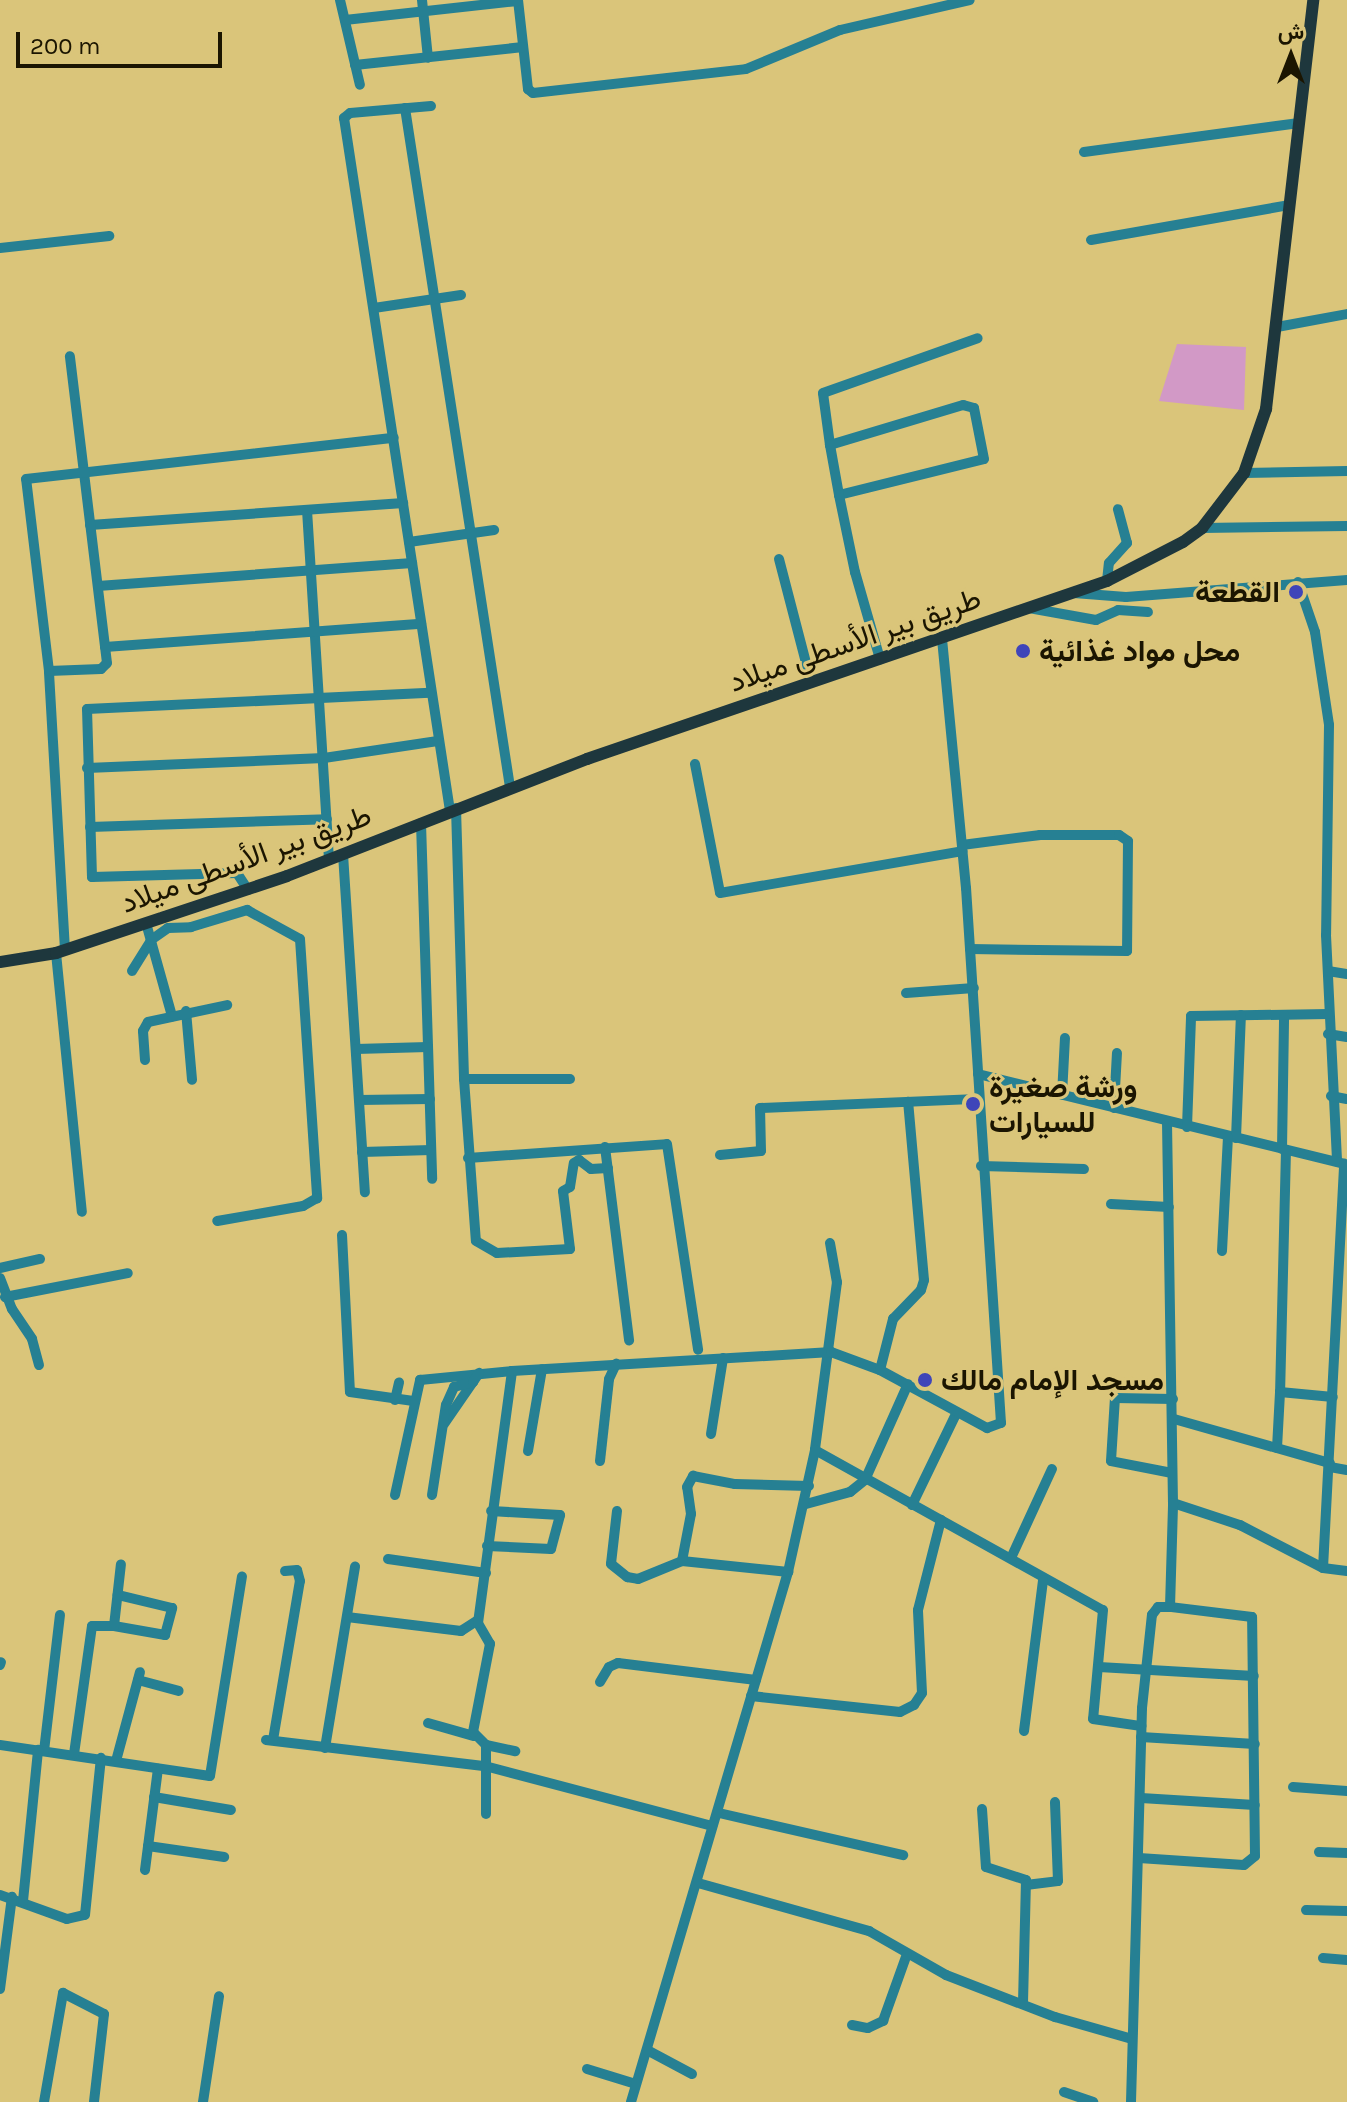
<!DOCTYPE html>
<html>
<head>
<meta charset="utf-8">
<style>
  body { margin:0 }
  #map { position:relative; width:1347px; height:2102px; overflow:hidden; background:#dac57a; font-family:Karla,Vazirmatn,sans-serif }
  div>[style] { position:absolute }
  [style*='--x'] { left:calc(var(--x)*1px); top:calc(var(--y)*1px); width:calc(var(--w)*1px); rotate:calc(var(--a)*1deg) }
  .green>* { inset:0; background:#d299c6 }
  .minor>* { height:10px; margin:-5px; padding:0 5px; transform-origin:5px; border-radius:5px; background:#268093 }
  .major>* { height:12px; margin:-6px; padding:0 6px; transform-origin:6px; border-radius:6px; background:#1e373d }
  .dots>* { width:22px; height:22px; translate:-50% -50%; box-sizing:border-box; border:4px solid #dac57a; border-radius:50% }
  span { translate:-50% -50%; white-space:nowrap; text-align:center; line-height:1.15; -webkit-text-stroke:6px #dac57a; paint-order:stroke }
  .poi-label { font-size:30px; color:#1b1501; font-weight:700 }
  .right { translate:-100% -50%; text-align:right }
  .left { translate:0 -50%; text-align:left }
  .street-label { font-size:30px; color:#1b1501 }
  .north { position:absolute; left:1251px; top:16px; width:80px; height:80px; -webkit-text-stroke:6px #dac57a; paint-order:stroke; rotate:0deg; font-size:22px; font-weight:700; line-height:32px; text-align:center; color:#1b1501 }
  .north::after { content:''; display:block; margin:auto; width:28px; height:36px; background:#1b1501; clip-path:polygon(50% 0,100% 100%,50% 72%,0 100%) }
  .scale { position:absolute; left:16px; top:32px; width:206px; height:36px; box-sizing:border-box; border:4px solid #1b1501; border-top:0; padding-left:10px; font-size:24px; line-height:28px; white-space:nowrap; color:#1b1501; -webkit-text-stroke:6px #dac57a; paint-order:stroke }
</style>
</head>
<body>
<div id="map">
  <div class="green">
    <div style="clip-path:polygon(1177px 344px,1246px 347px,1244px 410px,1159px 401px)"></div>
  </div>
  <div class="minor">
    <div style="--x:340;--y:0;--w:87;--a:76.8"></div>
    <div style="--x:422;--y:0;--w:58;--a:84.1"></div>
    <div style="--x:518;--y:0;--w:90;--a:83.6"></div>
    <div style="--x:528;--y:89;--w:6;--a:39"></div>
    <div style="--x:533;--y:93;--w:214;--a:-6.4"></div>
    <div style="--x:746;--y:69;--w:102;--a:-22.5"></div>
    <div style="--x:840;--y:30;--w:133;--a:-13"></div>
    <div style="--x:345;--y:20;--w:174;--a:-6.3"></div>
    <div style="--x:355;--y:65;--w:169;--a:-6.1"></div>
    <div style="--x:431;--y:106;--w:81;--a:175.1"></div>
    <div style="--x:350;--y:113;--w:8;--a:140"></div>
    <div style="--x:344;--y:118;--w:701;--a:81.3"></div>
    <div style="--x:405;--y:108;--w:687;--a:81.21"></div>
    <div style="--x:1084;--y:152;--w:217;--a:-7.7"></div>
    <div style="--x:1091;--y:240;--w:202;--a:-10"></div>
    <div style="--x:0;--y:248;--w:110;--a:-6.3"></div>
    <div style="--x:374;--y:308;--w:88;--a:-8.5"></div>
    <div style="--x:1277;--y:327;--w:71;--a:-10.5"></div>
    <div style="--x:830;--y:445;--w:52;--a:-97.7"></div>
    <div style="--x:823;--y:393;--w:164;--a:-19.5"></div>
    <div style="--x:1244;--y:473;--w:103;--a:-1.1"></div>
    <div style="--x:839;--y:495;--w:149;--a:-13.9"></div>
    <div style="--x:984;--y:459;--w:52;--a:-101.1"></div>
    <div style="--x:974;--y:408;--w:11;--a:-165"></div>
    <div style="--x:963;--y:405;--w:139;--a:163.3"></div>
    <div style="--x:830;--y:445;--w:51;--a:79.8"></div>
    <div style="--x:839;--y:495;--w:79;--a:78.3"></div>
    <div style="--x:855;--y:572;--w:91;--a:74"></div>
    <div style="--x:307;--y:510;--w:350;--a:86.4"></div>
    <div style="--x:90;--y:525;--w:314;--a:-4"></div>
    <div style="--x:1202;--y:528;--w:145;--a:-0.8"></div>
    <div style="--x:409;--y:542;--w:86;--a:-8"></div>
    <div style="--x:779;--y:559;--w:127;--a:75.4"></div>
    <div style="--x:1107;--y:581;--w:18;--a:-84"></div>
    <div style="--x:1109;--y:563;--w:27;--a:-48"></div>
    <div style="--x:1127;--y:543;--w:35;--a:-105"></div>
    <div style="--x:1298;--y:582;--w:53;--a:71.2"></div>
    <div style="--x:1315;--y:632;--w:94;--a:81.4"></div>
    <div style="--x:1329;--y:725;--w:210;--a:90.8"></div>
    <div style="--x:1326;--y:935;--w:227;--a:87.2"></div>
    <div style="--x:98;--y:586;--w:315;--a:-4.2"></div>
    <div style="--x:1074;--y:593;--w:52;--a:4.4"></div>
    <div style="--x:1126;--y:597;--w:222;--a:-4.4"></div>
    <div style="--x:1029;--y:608;--w:68;--a:10.2"></div>
    <div style="--x:1096;--y:620;--w:24;--a:-24"></div>
    <div style="--x:1118;--y:610;--w:30;--a:4"></div>
    <div style="--x:105;--y:647;--w:317;--a:-4.2"></div>
    <div style="--x:49;--y:671;--w:52;--a:-2.2"></div>
    <div style="--x:101;--y:669;--w:8;--a:-45"></div>
    <div style="--x:107;--y:663;--w:309;--a:-96.9"></div>
    <div style="--x:695;--y:764;--w:131;--a:79"></div>
    <div style="--x:720;--y:893;--w:246;--a:-9.8"></div>
    <div style="--x:87;--y:768;--w:237;--a:-2.4"></div>
    <div style="--x:324;--y:758;--w:115;--a:-8.5"></div>
    <div style="--x:456;--y:808;--w:271;--a:88.3"></div>
    <div style="--x:464;--y:1079;--w:162;--a:85.8"></div>
    <div style="--x:476;--y:1241;--w:24;--a:30"></div>
    <div style="--x:497;--y:1253;--w:73;--a:-3.1"></div>
    <div style="--x:570;--y:1249;--w:58;--a:-96.9"></div>
    <div style="--x:563;--y:1191;--w:8;--a:-30"></div>
    <div style="--x:570;--y:1187;--w:24;--a:-81"></div>
    <div style="--x:574;--y:1163;--w:6;--a:-31"></div>
    <div style="--x:579;--y:1160;--w:15;--a:37"></div>
    <div style="--x:591;--y:1169;--w:17;--a:-3"></div>
    <div style="--x:421;--y:823;--w:356;--a:88.2"></div>
    <div style="--x:90;--y:827;--w:237;--a:-1.9"></div>
    <div style="--x:962;--y:845;--w:79;--a:-7.3"></div>
    <div style="--x:1040;--y:835;--w:79;--a:0"></div>
    <div style="--x:1119;--y:835;--w:11;--a:34"></div>
    <div style="--x:1128;--y:841;--w:110;--a:90.5"></div>
    <div style="--x:1127;--y:951;--w:157;--a:-179.3"></div>
    <div style="--x:343;--y:854;--w:339;--a:86.3"></div>
    <div style="--x:248;--y:890;--w:20;--a:-123"></div>
    <div style="--x:237;--y:873;--w:145;--a:178.4"></div>
    <div style="--x:92;--y:877;--w:168;--a:-91.7"></div>
    <div style="--x:87;--y:709;--w:343;--a:-2.7"></div>
    <div style="--x:146;--y:923;--w:97;--a:74.4"></div>
    <div style="--x:65;--y:950;--w:279;--a:-93.3"></div>
    <div style="--x:49;--y:671;--w:193;--a:-96.8"></div>
    <div style="--x:26;--y:479;--w:370;--a:-6.4"></div>
    <div style="--x:56;--y:953;--w:260;--a:84.3"></div>
    <div style="--x:132;--y:971;--w:36;--a:-58"></div>
    <div style="--x:151;--y:940;--w:21;--a:-35"></div>
    <div style="--x:168;--y:928;--w:23;--a:-2"></div>
    <div style="--x:191;--y:927;--w:59;--a:-16.9"></div>
    <div style="--x:247;--y:910;--w:60;--a:28.7"></div>
    <div style="--x:300;--y:939;--w:260;--a:86.2"></div>
    <div style="--x:317;--y:1198;--w:16;--a:150"></div>
    <div style="--x:303;--y:1206;--w:87;--a:170.1"></div>
    <div style="--x:1328;--y:971;--w:19;--a:9"></div>
    <div style="--x:906;--y:993;--w:68;--a:-4.2"></div>
    <div style="--x:186;--y:1011;--w:69;--a:85"></div>
    <div style="--x:1328;--y:1034;--w:19;--a:9"></div>
    <div style="--x:356;--y:1049;--w:72;--a:-1.6"></div>
    <div style="--x:145;--y:1060;--w:29;--a:-94"></div>
    <div style="--x:143;--y:1031;--w:10;--a:-61"></div>
    <div style="--x:148;--y:1022;--w:81;--a:-12.1"></div>
    <div style="--x:978;--y:1074;--w:374;--a:13.8"></div>
    <div style="--x:464;--y:1079;--w:106;--a:0"></div>
    <div style="--x:1062;--y:1095;--w:57;--a:-87"></div>
    <div style="--x:1331;--y:1096;--w:16;--a:11"></div>
    <div style="--x:359;--y:1100;--w:71;--a:-0.8"></div>
    <div style="--x:1114;--y:1108;--w:55;--a:-86.9"></div>
    <div style="--x:1167;--y:1122;--w:381;--a:89.1"></div>
    <div style="--x:1173;--y:1503;--w:71;--a:18.2"></div>
    <div style="--x:1240;--y:1525;--w:93;--a:27.4"></div>
    <div style="--x:1323;--y:1568;--w:24;--a:7"></div>
    <div style="--x:1187;--y:1127;--w:111;--a:-87.9"></div>
    <div style="--x:1191;--y:1016;--w:137;--a:-0.8"></div>
    <div style="--x:1236;--y:1138;--w:123;--a:-87.7"></div>
    <div style="--x:605;--y:1147;--w:195;--a:82.9"></div>
    <div style="--x:1282;--y:1149;--w:134;--a:-89.1"></div>
    <div style="--x:1286;--y:1150;--w:242;--a:91.4"></div>
    <div style="--x:1280;--y:1392;--w:53;--a:5.4"></div>
    <div style="--x:362;--y:1152;--w:69;--a:-1.7"></div>
    <div style="--x:720;--y:1155;--w:41;--a:-5.6"></div>
    <div style="--x:761;--y:1151;--w:43;--a:-91.3"></div>
    <div style="--x:760;--y:1108;--w:218;--a:-2.4"></div>
    <div style="--x:468;--y:1158;--w:199;--a:-4"></div>
    <div style="--x:667;--y:1144;--w:208;--a:81.4"></div>
    <div style="--x:981;--y:1166;--w:103;--a:1.7"></div>
    <div style="--x:1111;--y:1204;--w:58;--a:3"></div>
    <div style="--x:342;--y:1235;--w:157;--a:87.1"></div>
    <div style="--x:350;--y:1392;--w:64;--a:8.1"></div>
    <div style="--x:830;--y:1243;--w:40;--a:80"></div>
    <div style="--x:837;--y:1282;--w:169;--a:97.5"></div>
    <div style="--x:815;--y:1450;--w:329;--a:29.1"></div>
    <div style="--x:1103;--y:1610;--w:109;--a:95.2"></div>
    <div style="--x:1093;--y:1719;--w:49;--a:8.3"></div>
    <div style="--x:1222;--y:1251;--w:114;--a:-87"></div>
    <div style="--x:0;--y:1268;--w:41;--a:-12.7"></div>
    <div style="--x:0;--y:1278;--w:33;--a:69"></div>
    <div style="--x:12;--y:1309;--w:36;--a:56"></div>
    <div style="--x:32;--y:1339;--w:27;--a:75"></div>
    <div style="--x:5;--y:1297;--w:125;--a:-11"></div>
    <div style="--x:880;--y:1370;--w:53;--a:-75.7"></div>
    <div style="--x:893;--y:1319;--w:40;--a:-46"></div>
    <div style="--x:921;--y:1290;--w:10;--a:-73"></div>
    <div style="--x:924;--y:1280;--w:179;--a:-95.1"></div>
    <div style="--x:395;--y:1400;--w:18;--a:-77"></div>
    <div style="--x:1174;--y:1419;--w:162;--a:15.8"></div>
    <div style="--x:444;--y:1424;--w:51;--a:-55.4"></div>
    <div style="--x:711;--y:1434;--w:77;--a:-81"></div>
    <div style="--x:1277;--y:1448;--w:56;--a:-86.9"></div>
    <div style="--x:528;--y:1451;--w:83;--a:-80.3"></div>
    <div style="--x:600;--y:1461;--w:82;--a:-83.7"></div>
    <div style="--x:609;--y:1379;--w:17;--a:-65"></div>
    <div style="--x:1330;--y:1467;--w:17;--a:10"></div>
    <div style="--x:1172;--y:1473;--w:62;--a:-168.9"></div>
    <div style="--x:1111;--y:1461;--w:63;--a:-86.4"></div>
    <div style="--x:1115;--y:1398;--w:58;--a:1"></div>
    <div style="--x:395;--y:1495;--w:118;--a:-77.7"></div>
    <div style="--x:420;--y:1380;--w:92;--a:-5.6"></div>
    <div style="--x:432;--y:1495;--w:91;--a:-81.2"></div>
    <div style="--x:446;--y:1405;--w:20;--a:-66"></div>
    <div style="--x:454;--y:1387;--w:20;--a:-15"></div>
    <div style="--x:473;--y:1382;--w:11;--a:-56"></div>
    <div style="--x:806;--y:1504;--w:46;--a:-15.3"></div>
    <div style="--x:850;--y:1492;--w:19;--a:-39"></div>
    <div style="--x:865;--y:1480;--w:105;--a:-65.9"></div>
    <div style="--x:912;--y:1505;--w:103;--a:-64.2"></div>
    <div style="--x:617;--y:1511;--w:53;--a:96.5"></div>
    <div style="--x:611;--y:1564;--w:21;--a:39"></div>
    <div style="--x:627;--y:1577;--w:11;--a:10"></div>
    <div style="--x:638;--y:1579;--w:48;--a:-22.2"></div>
    <div style="--x:682;--y:1561;--w:107;--a:5.9"></div>
    <div style="--x:487;--y:1546;--w:64;--a:2.7"></div>
    <div style="--x:551;--y:1549;--w:35;--a:-75"></div>
    <div style="--x:560;--y:1515;--w:69;--a:-176.7"></div>
    <div style="--x:1011;--y:1558;--w:98;--a:-65.3"></div>
    <div style="--x:388;--y:1559;--w:99;--a:8.1"></div>
    <div style="--x:682;--y:1561;--w:48;--a:-79.2"></div>
    <div style="--x:691;--y:1514;--w:27;--a:-98"></div>
    <div style="--x:687;--y:1487;--w:13;--a:-61"></div>
    <div style="--x:693;--y:1476;--w:43;--a:10.8"></div>
    <div style="--x:735;--y:1484;--w:74;--a:1.5"></div>
    <div style="--x:1323;--y:1568;--w:405;--a:-87"></div>
    <div style="--x:347;--y:1617;--w:115;--a:7"></div>
    <div style="--x:461;--y:1631;--w:20;--a:-33"></div>
    <div style="--x:114;--y:1626;--w:52;--a:10"></div>
    <div style="--x:165;--y:1635;--w:28;--a:-75"></div>
    <div style="--x:172;--y:1608;--w:56;--a:-166.5"></div>
    <div style="--x:0;--y:1665;--w:3;--a:-72"></div>
    <div style="--x:1099;--y:1667;--w:155;--a:3.3"></div>
    <div style="--x:138;--y:1680;--w:42;--a:15"></div>
    <div style="--x:600;--y:1682;--w:17;--a:-59"></div>
    <div style="--x:609;--y:1667;--w:10;--a:-24"></div>
    <div style="--x:618;--y:1663;--w:139;--a:7"></div>
    <div style="--x:751;--y:1696;--w:150;--a:6.1"></div>
    <div style="--x:900;--y:1712;--w:16;--a:-27"></div>
    <div style="--x:914;--y:1705;--w:14;--a:-56"></div>
    <div style="--x:922;--y:1693;--w:83;--a:-92.8"></div>
    <div style="--x:918;--y:1610;--w:93;--a:-75.7"></div>
    <div style="--x:428;--y:1723;--w:48;--a:15.8"></div>
    <div style="--x:1024;--y:1731;--w:152;--a:-82.8"></div>
    <div style="--x:1141;--y:1737;--w:114;--a:3.5"></div>
    <div style="--x:266;--y:1740;--w:221;--a:6.8"></div>
    <div style="--x:485;--y:1766;--w:235;--a:14.8"></div>
    <div style="--x:273;--y:1740;--w:161;--a:-80.4"></div>
    <div style="--x:300;--y:1581;--w:11;--a:-105"></div>
    <div style="--x:297;--y:1570;--w:12;--a:175"></div>
    <div style="--x:0;--y:1745;--w:212;--a:8.4"></div>
    <div style="--x:210;--y:1776;--w:202;--a:-80.9"></div>
    <div style="--x:486;--y:1745;--w:30;--a:12"></div>
    <div style="--x:325;--y:1748;--w:184;--a:-80.6"></div>
    <div style="--x:44;--y:1751;--w:137;--a:-83.3"></div>
    <div style="--x:74;--y:1754;--w:129;--a:-82"></div>
    <div style="--x:92;--y:1626;--w:22;--a:0"></div>
    <div style="--x:114;--y:1626;--w:62;--a:-83.6"></div>
    <div style="--x:116;--y:1761;--w:92;--a:-74.9"></div>
    <div style="--x:1293;--y:1787;--w:54;--a:4.2"></div>
    <div style="--x:154;--y:1797;--w:78;--a:9.6"></div>
    <div style="--x:1141;--y:1798;--w:114;--a:3.5"></div>
    <div style="--x:982;--y:1809;--w:58;--a:86.1"></div>
    <div style="--x:986;--y:1867;--w:42;--a:18"></div>
    <div style="--x:1026;--y:1880;--w:124;--a:91.4"></div>
    <div style="--x:719;--y:1813;--w:189;--a:12.9"></div>
    <div style="--x:486;--y:1814;--w:69;--a:-90"></div>
    <div style="--x:486;--y:1745;--w:18;--a:-135"></div>
    <div style="--x:473;--y:1732;--w:90;--a:-79.1"></div>
    <div style="--x:490;--y:1644;--w:24;--a:-120"></div>
    <div style="--x:478;--y:1623;--w:254;--a:-82.3"></div>
    <div style="--x:512;--y:1371;--w:320;--a:-3.4"></div>
    <div style="--x:831;--y:1352;--w:52;--a:20.2"></div>
    <div style="--x:880;--y:1370;--w:122;--a:28.5"></div>
    <div style="--x:987;--y:1428;--w:15;--a:-20"></div>
    <div style="--x:1001;--y:1423;--w:536;--a:-93.74"></div>
    <div style="--x:966;--y:888;--w:251;--a:-95.5"></div>
    <div style="--x:148;--y:1846;--w:77;--a:8.2"></div>
    <div style="--x:1319;--y:1852;--w:28;--a:2"></div>
    <div style="--x:1139;--y:1858;--w:105;--a:3.8"></div>
    <div style="--x:1244;--y:1865;--w:14;--a:-39"></div>
    <div style="--x:1255;--y:1856;--w:239;--a:-90.7"></div>
    <div style="--x:1252;--y:1617;--w:83;--a:-173"></div>
    <div style="--x:145;--y:1870;--w:102;--a:-82.7"></div>
    <div style="--x:698;--y:1883;--w:178;--a:15.7"></div>
    <div style="--x:869;--y:1931;--w:89;--a:29.7"></div>
    <div style="--x:946;--y:1975;--w:117;--a:21.1"></div>
    <div style="--x:1055;--y:2017;--w:80;--a:15.9"></div>
    <div style="--x:1026;--y:1885;--w:32;--a:-7"></div>
    <div style="--x:1058;--y:1881;--w:79;--a:-92.2"></div>
    <div style="--x:0;--y:1895;--w:71;--a:19.7"></div>
    <div style="--x:67;--y:1919;--w:18;--a:-13"></div>
    <div style="--x:85;--y:1915;--w:158;--a:-84.2"></div>
    <div style="--x:23;--y:1901;--w:152;--a:-84.3"></div>
    <div style="--x:1306;--y:1910;--w:41;--a:1.4"></div>
    <div style="--x:1323;--y:1958;--w:24;--a:5"></div>
    <div style="--x:0;--y:1989;--w:93;--a:-82.6"></div>
    <div style="--x:852;--y:2025;--w:16;--a:11"></div>
    <div style="--x:868;--y:2028;--w:17;--a:-25"></div>
    <div style="--x:883;--y:2021;--w:71;--a:-70.3"></div>
    <div style="--x:647;--y:2050;--w:51;--a:28.1"></div>
    <div style="--x:587;--y:2069;--w:51;--a:17"></div>
    <div style="--x:1064;--y:2092;--w:31;--a:19"></div>
    <div style="--x:44;--y:2102;--w:111;--a:-80.1"></div>
    <div style="--x:63;--y:1993;--w:46;--a:27.1"></div>
    <div style="--x:104;--y:2014;--w:89;--a:96.5"></div>
    <div style="--x:203;--y:2102;--w:107;--a:-81.4"></div>
    <div style="--x:631;--y:2102;--w:553;--a:-73.5"></div>
    <div style="--x:788;--y:1572;--w:125;--a:-77.5"></div>
    <div style="--x:1131;--y:2102;--w:394;--a:-88.4"></div>
    <div style="--x:1142;--y:1708;--w:94;--a:-83.9"></div>
    <div style="--x:1152;--y:1615;--w:10;--a:-53"></div>
    <div style="--x:1158;--y:1607;--w:12;--a:0"></div>
    <div style="--x:1170;--y:1607;--w:104;--a:-88.3"></div>
  </div>
  <div class="major">
    <div style="--x:0;--y:962;--w:57;--a:-9.1"></div>
    <div style="--x:56;--y:953;--w:243;--a:-18.4"></div>
    <div style="--x:287;--y:876;--w:322;--a:-21.3"></div>
    <div style="--x:587;--y:759;--w:550;--a:-18.9"></div>
    <div style="--x:1107;--y:581;--w:85;--a:-27.2"></div>
    <div style="--x:1183;--y:542;--w:24;--a:-36"></div>
    <div style="--x:1202;--y:528;--w:69;--a:-52.6"></div>
    <div style="--x:1244;--y:473;--w:68;--a:-71"></div>
    <div style="--x:1266;--y:409;--w:412;--a:-83.4"></div>
  </div>
  <div class="dots">
    <div style="left:1296px;top:592px;background:#3f45b9"></div>
    <div style="left:1023px;top:651px;background:#3f45b9"></div>
    <div style="left:973px;top:1104px;background:#3f45b9"></div>
    <div style="left:925px;top:1380px;background:#3f45b9"></div>
  </div>
  <div class="poi-label">
    <span class="right" style="left:1280px;top:592px">القطعة</span>
    <span class="left" style="left:1039px;top:651px">محل مواد غذائية</span>
    <span class="left" style="left:989px;top:1104px">ورشة صغيرة<br>للسيارات</span>
    <span class="left" style="left:941px;top:1380px">مسجد الإمام مالك</span>
  </div>
  <div class="street-label">
    <span style="left:855px;top:640px;rotate:-19deg">طريق بير الأسطى ميلاد</span>
    <span style="left:246px;top:859px;rotate:-20deg">طريق بير الأسطى ميلاد</span>
  </div>
  <div class="north">ش</div>
  <div class="scale">200 m</div>
</div>
</body>
</html>
